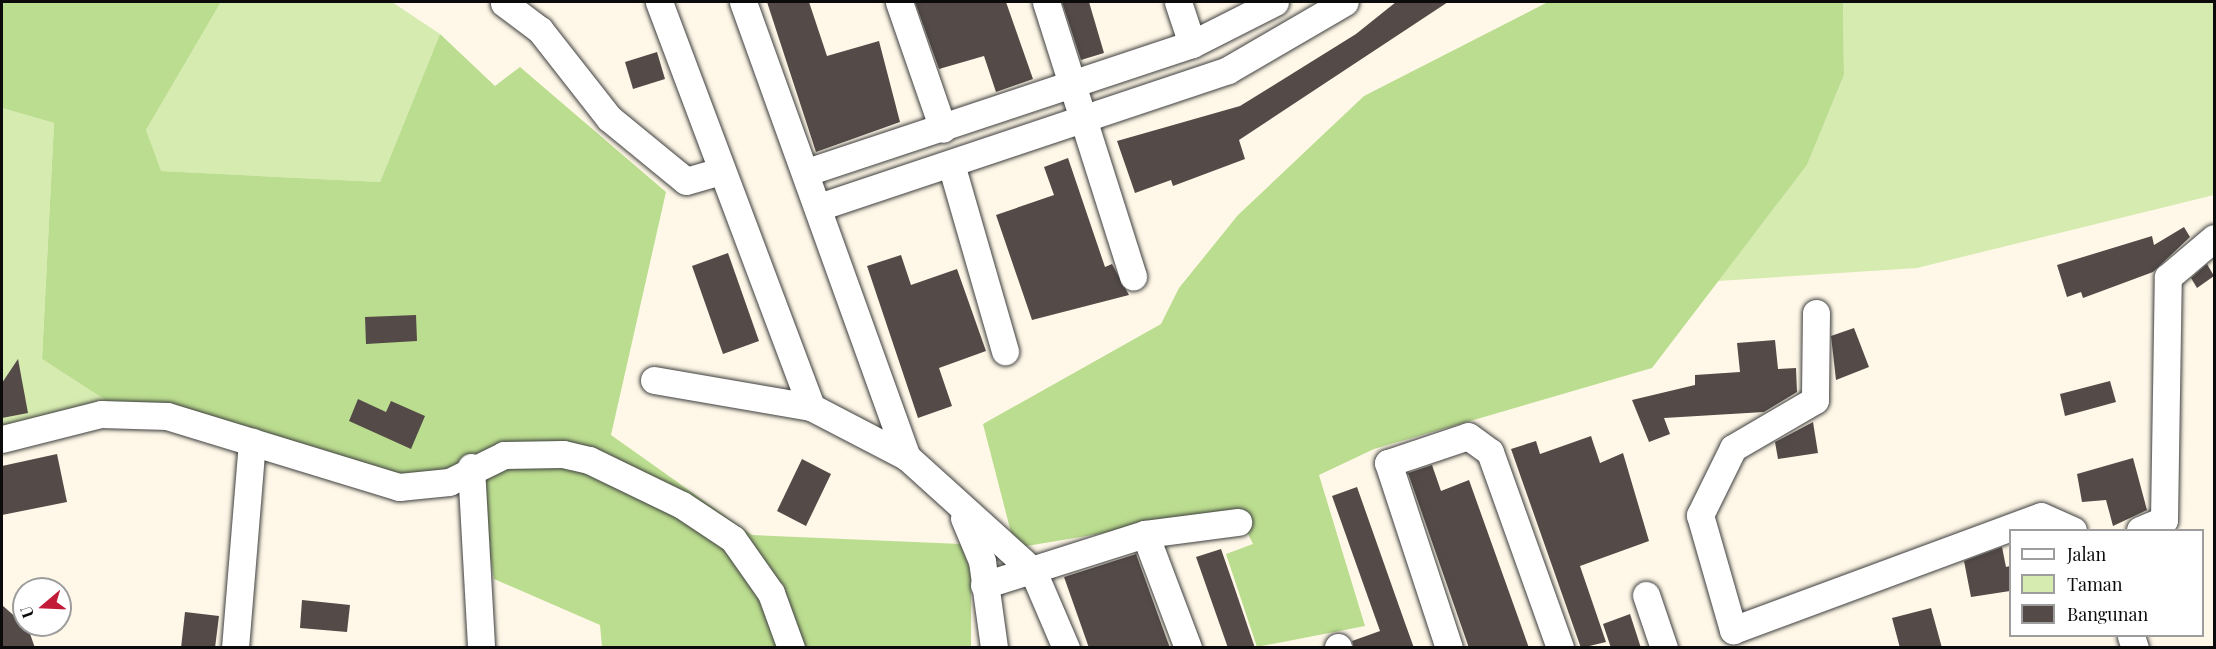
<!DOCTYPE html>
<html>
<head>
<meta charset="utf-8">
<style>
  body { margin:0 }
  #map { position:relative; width:2216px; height:649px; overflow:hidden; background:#fff8e8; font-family:"Playfair Display",serif }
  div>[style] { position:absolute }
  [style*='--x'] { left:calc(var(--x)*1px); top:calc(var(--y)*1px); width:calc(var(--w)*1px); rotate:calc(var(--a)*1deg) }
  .green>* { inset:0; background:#d6ebb0 }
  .forest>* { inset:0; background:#bbdd8f }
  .building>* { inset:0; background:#544a47 }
  .roads { filter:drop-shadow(0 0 2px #3e3e3e) drop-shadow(0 0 2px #3e3e3e) }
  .minor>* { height:27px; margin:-13.5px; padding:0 13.5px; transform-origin:13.5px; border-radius:13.5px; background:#fff }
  span { translate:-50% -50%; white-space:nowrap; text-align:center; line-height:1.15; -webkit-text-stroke:6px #fff; paint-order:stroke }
  .frame { position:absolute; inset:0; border:3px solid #0b0b0b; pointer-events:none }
  .legend { position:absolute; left:2009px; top:529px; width:195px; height:108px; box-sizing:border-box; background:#fff; border:2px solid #9d9d9d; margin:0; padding:8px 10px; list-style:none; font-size:18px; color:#0b0b0b }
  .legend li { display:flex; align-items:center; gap:12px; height:30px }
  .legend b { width:30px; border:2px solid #9d9d9d }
  .north { position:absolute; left:12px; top:577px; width:60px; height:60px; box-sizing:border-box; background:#fff; border:2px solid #9d9d9d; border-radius:50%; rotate:251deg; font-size:16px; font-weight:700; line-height:24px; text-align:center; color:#0b0b0b }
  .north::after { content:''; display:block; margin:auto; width:21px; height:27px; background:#c21b37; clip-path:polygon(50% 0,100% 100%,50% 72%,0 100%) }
</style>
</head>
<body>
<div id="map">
  <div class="green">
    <div style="clip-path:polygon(221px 2px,392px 2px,440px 34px,380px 182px,160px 171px,146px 130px)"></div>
    <div style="clip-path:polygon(1843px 2px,2214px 2px,2214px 195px,1917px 268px,1718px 281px,1807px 165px,1844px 75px)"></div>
    <div style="clip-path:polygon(2px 108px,54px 123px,42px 359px,133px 418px,2px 441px)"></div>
  </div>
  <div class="forest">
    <div style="clip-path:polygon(2px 2px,221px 2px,146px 130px,161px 171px,380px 182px,440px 34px,495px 86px,520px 67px,666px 192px,611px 435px,752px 535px,961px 544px,971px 572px,971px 647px,602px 647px,600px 625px,494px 579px,478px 491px,133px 418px,42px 359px,54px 123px,2px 108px)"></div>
    <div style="clip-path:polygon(1548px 2px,1843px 2px,1844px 75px,1807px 165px,1652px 368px,1374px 449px,1319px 475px,1365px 626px,1257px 647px,1226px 554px,1253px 544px,1237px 511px,1015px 548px,983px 424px,1161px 324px,1179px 288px,1238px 215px,1364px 96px)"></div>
  </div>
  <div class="building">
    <div style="clip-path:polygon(767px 2px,809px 2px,827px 56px,879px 41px,900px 122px,816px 152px)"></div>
    <div style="clip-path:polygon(915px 2px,1006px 2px,1033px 79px,996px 92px,984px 56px,939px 69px)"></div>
    <div style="clip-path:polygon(1062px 2px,1089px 2px,1104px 53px,1081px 60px)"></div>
    <div style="clip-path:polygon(1396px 2px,1448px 2px,1239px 140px,1245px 159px,1173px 186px,1171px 180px,1135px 193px,1117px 141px,1240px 106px,1356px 34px)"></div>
    <div style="clip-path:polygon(657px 52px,665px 79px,633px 89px,625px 62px)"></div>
    <div style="clip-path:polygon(1068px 158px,1105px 267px,1112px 264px,1129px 295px,1032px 320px,996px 215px,1054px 195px,1044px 167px)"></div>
    <div style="clip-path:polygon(2184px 227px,2190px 237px,2153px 272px,2083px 298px,2081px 292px,2067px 297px,2057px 265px,2152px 236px,2154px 245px)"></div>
    <div style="clip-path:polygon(728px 253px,759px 341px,723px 354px,692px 266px)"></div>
    <div style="clip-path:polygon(901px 255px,911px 285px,957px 269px,986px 351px,939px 368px,952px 406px,918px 418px,867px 266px)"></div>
    <div style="clip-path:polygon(2207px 264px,2214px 276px,2197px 288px,2191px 278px)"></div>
    <div style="clip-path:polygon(416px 315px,417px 341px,366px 344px,365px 317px)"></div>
    <div style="clip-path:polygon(1854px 328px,1869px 367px,1836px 380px,1831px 336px)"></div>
    <div style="clip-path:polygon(1775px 340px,1778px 369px,1796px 368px,1797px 392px,1764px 412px,1664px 418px,1670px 434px,1649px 442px,1632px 400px,1695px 385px,1695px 375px,1740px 372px,1737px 343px)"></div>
    <div style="clip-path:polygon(18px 359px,28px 413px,2px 418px,2px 383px)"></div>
    <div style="clip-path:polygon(2110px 381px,2116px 402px,2065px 416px,2060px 394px)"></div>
    <div style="clip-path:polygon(358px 399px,386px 412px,391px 401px,425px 416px,411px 449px,349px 421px)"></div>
    <div style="clip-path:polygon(1813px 422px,1818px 453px,1778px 459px,1775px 442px)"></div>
    <div style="clip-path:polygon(1591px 436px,1600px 463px,1623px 453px,1649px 541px,1580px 566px,1606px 642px,1581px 648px,1511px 449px,1536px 441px,1540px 454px)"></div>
    <div style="clip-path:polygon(57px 454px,67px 502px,2px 515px,2px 466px)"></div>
    <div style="clip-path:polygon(2133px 458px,2147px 510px,2113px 526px,2106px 500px,2082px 502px,2077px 474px)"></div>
    <div style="clip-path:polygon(802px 459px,831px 474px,806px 526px,777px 511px)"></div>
    <div style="clip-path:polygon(1432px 465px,1441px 491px,1469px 480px,1529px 648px,1469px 648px,1408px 473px)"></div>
    <div style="clip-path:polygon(1357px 487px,1405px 623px,1414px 648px,1354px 648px,1352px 641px,1380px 631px,1332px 496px)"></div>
    <div style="clip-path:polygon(2002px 547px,2006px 567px,2010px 566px,2010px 591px,1971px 597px,1964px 561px)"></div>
    <div style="clip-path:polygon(1221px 549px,1237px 595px,1255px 648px,1228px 648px,1196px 557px)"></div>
    <div style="clip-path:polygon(1136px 554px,1170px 648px,1089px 648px,1064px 577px)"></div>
    <div style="clip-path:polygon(302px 600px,350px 605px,347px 632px,300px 628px)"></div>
    <div style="clip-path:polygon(2px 605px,28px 628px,35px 648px,2px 648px)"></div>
    <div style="clip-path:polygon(1931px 608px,1942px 648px,1900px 648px,1892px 618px)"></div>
    <div style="clip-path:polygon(185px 612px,219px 616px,215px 648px,181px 648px)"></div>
    <div style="clip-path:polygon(1630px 614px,1641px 648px,1611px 648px,1603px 624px)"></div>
  </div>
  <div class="roads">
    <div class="minor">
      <div style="--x:659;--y:2;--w:433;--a:69.4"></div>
      <div style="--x:743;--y:2;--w:484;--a:70.2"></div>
      <div style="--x:899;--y:2;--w:134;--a:70.9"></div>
      <div style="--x:1046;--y:2;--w:288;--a:72.4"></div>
      <div style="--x:1178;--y:2;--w:44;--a:71.6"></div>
      <div style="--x:504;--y:3;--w:45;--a:36.9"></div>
      <div style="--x:540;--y:30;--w:112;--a:51.9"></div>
      <div style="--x:609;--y:118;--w:99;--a:39.3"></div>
      <div style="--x:686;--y:181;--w:37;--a:-16"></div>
      <div style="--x:951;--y:164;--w:195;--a:73.9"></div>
      <div style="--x:807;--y:172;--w:406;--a:-18.4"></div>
      <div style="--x:1192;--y:44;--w:93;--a:-26.8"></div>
      <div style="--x:819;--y:207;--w:431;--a:-18.5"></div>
      <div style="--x:1228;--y:70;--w:135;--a:-30.2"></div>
      <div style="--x:1816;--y:313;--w:87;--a:90.7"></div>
      <div style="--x:1815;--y:400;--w:95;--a:149.7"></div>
      <div style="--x:1733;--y:448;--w:75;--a:116.2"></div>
      <div style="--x:1700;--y:515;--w:120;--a:74"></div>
      <div style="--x:1733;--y:630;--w:328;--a:-20.3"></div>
      <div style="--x:2041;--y:516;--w:35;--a:24"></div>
      <div style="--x:654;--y:380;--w:159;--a:9.8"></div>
      <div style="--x:811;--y:407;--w:108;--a:27.5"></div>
      <div style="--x:907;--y:457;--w:170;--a:42.1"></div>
      <div style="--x:1033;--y:571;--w:84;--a:66.8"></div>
      <div style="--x:2;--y:439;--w:102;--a:-14.2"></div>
      <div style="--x:101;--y:414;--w:66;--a:1.7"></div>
      <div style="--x:167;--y:416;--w:243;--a:17"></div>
      <div style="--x:399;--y:487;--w:50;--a:-5.7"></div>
      <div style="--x:449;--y:482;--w:61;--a:-26.1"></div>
      <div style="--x:504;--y:455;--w:59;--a:-1"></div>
      <div style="--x:563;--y:454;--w:27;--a:13"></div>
      <div style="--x:589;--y:460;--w:103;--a:25.8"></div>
      <div style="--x:682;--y:505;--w:61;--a:33.7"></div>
      <div style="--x:733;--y:539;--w:66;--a:54.9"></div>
      <div style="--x:771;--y:593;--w:59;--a:70"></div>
      <div style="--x:471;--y:467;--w:181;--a:86.8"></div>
      <div style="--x:964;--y:518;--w:47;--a:67.3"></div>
      <div style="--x:982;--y:561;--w:88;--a:82.1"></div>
      <div style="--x:2140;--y:530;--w:26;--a:-23"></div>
      <div style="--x:2164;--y:520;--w:243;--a:-89.1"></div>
      <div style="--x:2168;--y:277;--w:60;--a:-40.3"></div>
      <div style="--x:1145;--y:534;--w:122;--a:69.3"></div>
      <div style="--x:984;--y:585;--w:169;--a:-17.6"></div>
      <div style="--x:1145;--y:534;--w:94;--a:-7.4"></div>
      <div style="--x:1646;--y:595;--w:56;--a:71.2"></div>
      <div style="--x:2131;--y:636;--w:13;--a:72"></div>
      <div style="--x:1338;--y:647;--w:1;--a:90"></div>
      <div style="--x:235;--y:648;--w:207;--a:-85.3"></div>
      <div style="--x:1449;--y:648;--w:195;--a:-108.2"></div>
      <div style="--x:1388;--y:463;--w:84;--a:-18.6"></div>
      <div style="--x:1468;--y:436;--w:27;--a:36"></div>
      <div style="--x:1490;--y:452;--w:208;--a:70.3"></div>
    </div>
  </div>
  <div class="frame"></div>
  <ul class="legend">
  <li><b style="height:8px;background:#fff"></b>Jalan</li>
  <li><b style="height:16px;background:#d6ebb0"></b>Taman</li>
  <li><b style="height:16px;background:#544a47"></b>Bangunan</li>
  </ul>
  <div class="north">U</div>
</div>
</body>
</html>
